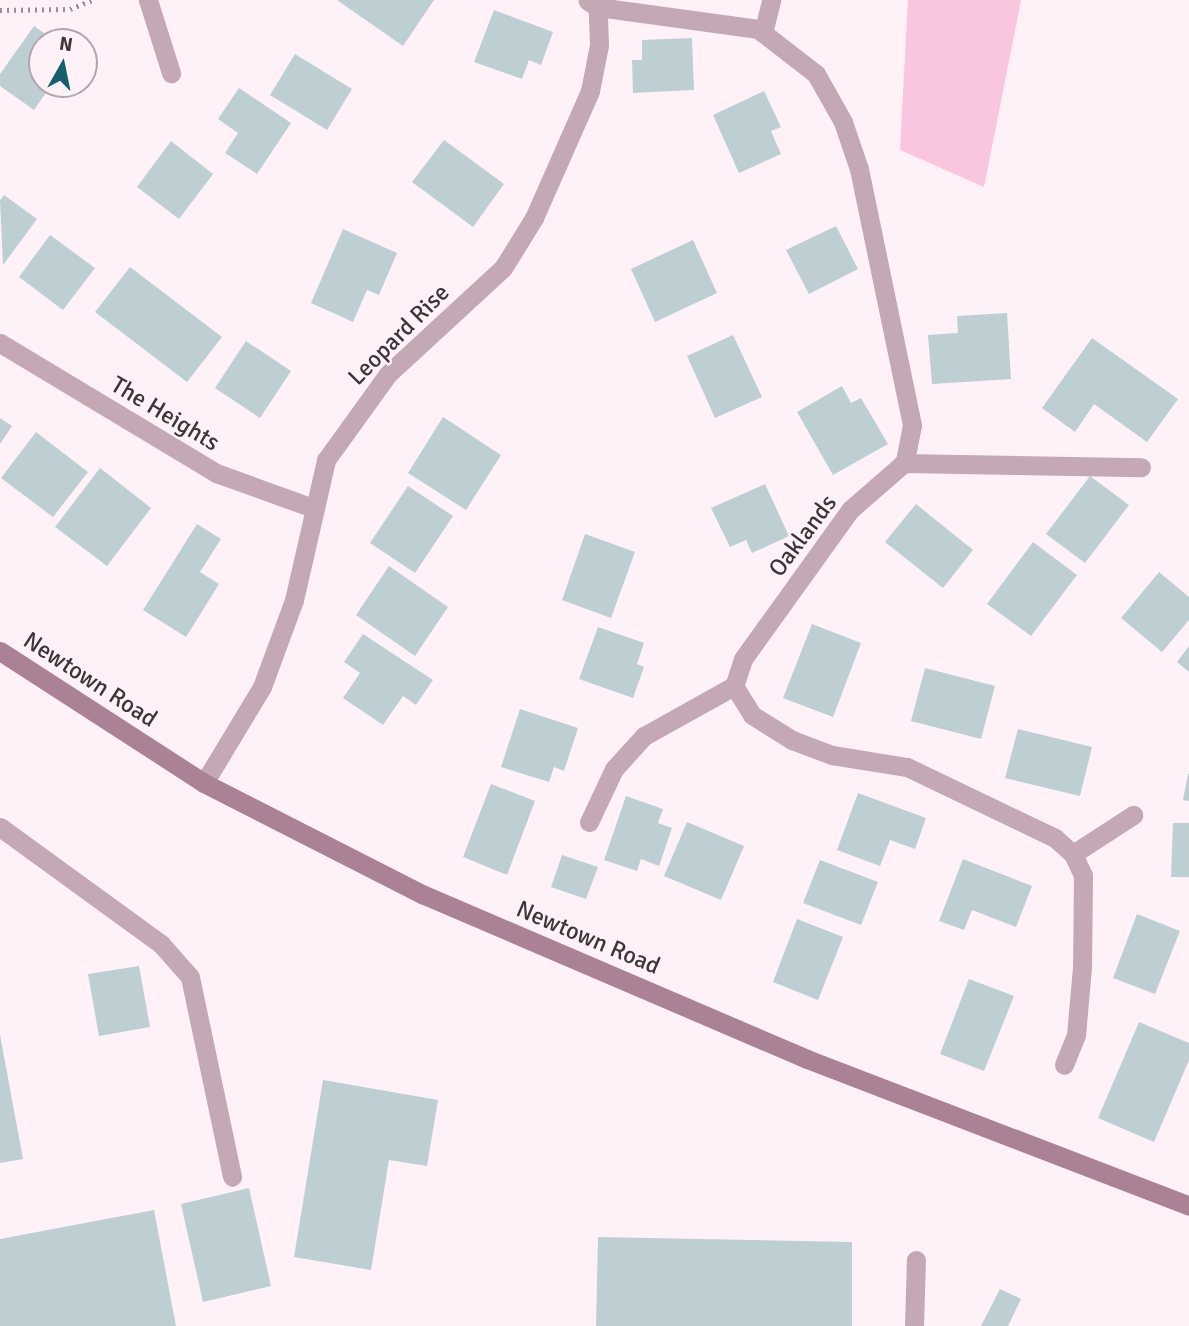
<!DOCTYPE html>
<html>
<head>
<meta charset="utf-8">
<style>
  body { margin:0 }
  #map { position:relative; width:1189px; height:1326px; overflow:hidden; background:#fff1f8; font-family:Signika,sans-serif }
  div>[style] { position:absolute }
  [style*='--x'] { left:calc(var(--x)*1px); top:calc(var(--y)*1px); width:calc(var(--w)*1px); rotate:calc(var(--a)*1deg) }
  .green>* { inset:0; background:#fac5de }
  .building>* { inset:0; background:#bdcfd3 }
  .path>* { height:4.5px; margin-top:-2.25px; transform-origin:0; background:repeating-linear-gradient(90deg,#988f93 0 2px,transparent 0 7px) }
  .service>* { height:19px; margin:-9.5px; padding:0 9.5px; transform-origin:9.5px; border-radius:9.5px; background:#c5a8b5 }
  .minor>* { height:19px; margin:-9.5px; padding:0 9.5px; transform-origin:9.5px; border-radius:9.5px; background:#c5a8b5 }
  .secondary>* { height:19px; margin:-9.5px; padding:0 9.5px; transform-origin:9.5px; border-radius:9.5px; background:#ab8196 }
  span { translate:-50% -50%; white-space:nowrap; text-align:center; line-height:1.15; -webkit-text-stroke:5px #fff1f8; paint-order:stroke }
  .street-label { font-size:24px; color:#3c3639 }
  .north { position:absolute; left:28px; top:28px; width:70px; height:70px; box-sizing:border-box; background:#fff1f8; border:2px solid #b1a6ac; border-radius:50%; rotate:9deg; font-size:19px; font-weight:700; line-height:28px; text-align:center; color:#3c3639 }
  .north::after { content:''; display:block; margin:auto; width:24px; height:32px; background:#16606e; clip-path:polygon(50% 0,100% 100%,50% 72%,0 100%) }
</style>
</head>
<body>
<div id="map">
  <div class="green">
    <div style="clip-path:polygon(908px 0,1021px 0,984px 187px,900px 150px)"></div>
  </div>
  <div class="building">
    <div style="clip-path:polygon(337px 0,434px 0,403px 46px)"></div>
    <div style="clip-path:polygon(494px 10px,553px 32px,541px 65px,529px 60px,522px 79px,474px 62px)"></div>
    <div style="clip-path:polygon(34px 26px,57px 42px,42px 42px,42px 84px,52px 84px,34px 110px,0 86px,0 74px)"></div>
    <div style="clip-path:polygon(692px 38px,694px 90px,633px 93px,632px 60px,642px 60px,642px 40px)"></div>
    <div style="clip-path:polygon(295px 54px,352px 89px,327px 130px,270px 95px)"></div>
    <div style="clip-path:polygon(239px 88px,291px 123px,257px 174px,225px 153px,238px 133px,218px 119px)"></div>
    <div style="clip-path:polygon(764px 91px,781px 127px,771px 131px,781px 154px,739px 173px,713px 115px)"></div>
    <div style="clip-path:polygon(444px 140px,504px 184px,473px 227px,412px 182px)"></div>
    <div style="clip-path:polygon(171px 141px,213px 174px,179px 219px,137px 187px)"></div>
    <div style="clip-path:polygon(4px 195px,37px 219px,3px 265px,0 200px)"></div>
    <div style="clip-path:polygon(836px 226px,858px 269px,809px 294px,786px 250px)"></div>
    <div style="clip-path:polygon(343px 229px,397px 253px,379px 295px,367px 290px,353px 322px,311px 303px)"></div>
    <div style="clip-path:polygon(50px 235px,95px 268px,63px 310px,19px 277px)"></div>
    <div style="clip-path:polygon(693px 240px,717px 293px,655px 322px,631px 269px)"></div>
    <div style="clip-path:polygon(130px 267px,222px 337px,187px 382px,95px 312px)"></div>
    <div style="clip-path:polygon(1007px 313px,1011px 379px,932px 384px,928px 335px,958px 333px,957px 316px)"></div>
    <div style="clip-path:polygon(733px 335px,762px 397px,715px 418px,687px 356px)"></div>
    <div style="clip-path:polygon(1092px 338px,1178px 399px,1147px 442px,1094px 404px,1075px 432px,1042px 408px)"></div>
    <div style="clip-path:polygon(246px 341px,291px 371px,260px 418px,215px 388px)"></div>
    <div style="clip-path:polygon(842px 386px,851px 403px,861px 398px,888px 444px,833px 475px,797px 412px)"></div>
    <div style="clip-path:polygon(443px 417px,501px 455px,466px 510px,408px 473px)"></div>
    <div style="clip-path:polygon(0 418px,12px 426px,0 444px)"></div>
    <div style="clip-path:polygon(36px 432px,88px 472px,53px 517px,1px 478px)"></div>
    <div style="clip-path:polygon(100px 468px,151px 508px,107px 566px,55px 527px)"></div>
    <div style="clip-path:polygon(1090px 476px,1129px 505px,1085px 563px,1046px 534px)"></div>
    <div style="clip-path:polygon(765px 484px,789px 536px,752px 553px,746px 540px,730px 547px,711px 508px)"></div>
    <div style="clip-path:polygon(408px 486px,453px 516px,415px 573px,370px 543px)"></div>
    <div style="clip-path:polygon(916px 504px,973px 550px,943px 588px,885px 542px)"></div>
    <div style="clip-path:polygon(197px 524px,221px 539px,200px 572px,219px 584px,186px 637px,143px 610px)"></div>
    <div style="clip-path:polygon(585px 534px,635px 552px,611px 618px,562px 600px)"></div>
    <div style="clip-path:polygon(1033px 542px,1077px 575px,1031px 636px,987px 604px)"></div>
    <div style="clip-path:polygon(389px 566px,448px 607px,415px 656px,356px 615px)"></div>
    <div style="clip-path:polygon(1159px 572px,1189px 597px,1189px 620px,1162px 652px,1121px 618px)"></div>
    <div style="clip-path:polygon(812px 624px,861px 643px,833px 717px,783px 698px)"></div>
    <div style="clip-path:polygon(598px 627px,644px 643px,637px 664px,644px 667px,633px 698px,579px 679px)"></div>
    <div style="clip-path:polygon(363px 634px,433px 680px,416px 705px,403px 696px,383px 725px,343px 698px,360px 673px,344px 662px)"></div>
    <div style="clip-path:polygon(1189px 646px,1189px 672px,1177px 662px)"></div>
    <div style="clip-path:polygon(925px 668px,995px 686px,981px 739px,911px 721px)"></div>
    <div style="clip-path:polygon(520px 709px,578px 728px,564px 771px,554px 767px,549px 782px,501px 767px)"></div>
    <div style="clip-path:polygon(1018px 729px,1092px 747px,1080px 796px,1005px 778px)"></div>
    <div style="clip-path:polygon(1188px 774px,1189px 774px,1189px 801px,1183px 800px)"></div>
    <div style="clip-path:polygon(491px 784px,535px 801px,507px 875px,463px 857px)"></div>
    <div style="clip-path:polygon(858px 793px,926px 818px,915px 849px,890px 840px,880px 866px,837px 850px)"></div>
    <div style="clip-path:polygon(626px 796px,663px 809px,658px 823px,672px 828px,659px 866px,641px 859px,637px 871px,604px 860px)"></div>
    <div style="clip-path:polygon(687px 822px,744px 846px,721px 900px,664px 876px)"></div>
    <div style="clip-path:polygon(1173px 823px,1189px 823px,1189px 877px,1171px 877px)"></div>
    <div style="clip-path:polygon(562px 855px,598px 867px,586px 899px,551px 887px)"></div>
    <div style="clip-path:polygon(963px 859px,1032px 886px,1016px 927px,972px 910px,964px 930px,939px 921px)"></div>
    <div style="clip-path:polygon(820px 860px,878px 882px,861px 925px,803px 903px)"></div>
    <div style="clip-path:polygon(1137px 914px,1180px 931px,1155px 994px,1113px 978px)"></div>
    <div style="clip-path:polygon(797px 919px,843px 937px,818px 1000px,773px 982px)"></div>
    <div style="clip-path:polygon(139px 966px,150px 1027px,99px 1036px,88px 974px)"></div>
    <div style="clip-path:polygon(969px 979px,1014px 996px,984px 1071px,940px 1054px)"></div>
    <div style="clip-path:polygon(1139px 1022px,1189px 1043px,1189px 1060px,1154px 1142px,1098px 1118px)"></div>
    <div style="clip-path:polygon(0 1035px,23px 1159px,0 1163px)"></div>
    <div style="clip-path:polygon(323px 1080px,438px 1100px,427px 1166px,389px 1160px,371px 1270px,294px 1257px)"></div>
    <div style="clip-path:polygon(249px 1188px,271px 1286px,203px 1302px,181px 1204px)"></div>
    <div style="clip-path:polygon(154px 1210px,176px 1326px,0 1326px,0 1239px)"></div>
    <div style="clip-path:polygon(598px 1237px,852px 1242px,852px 1326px,596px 1326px)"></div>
    <div style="clip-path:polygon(1000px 1289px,1021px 1299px,1008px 1326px,981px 1326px)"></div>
  </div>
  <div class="path">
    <div style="--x:0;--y:10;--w:70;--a:-0.8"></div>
    <div style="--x:70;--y:9;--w:24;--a:-22"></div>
  </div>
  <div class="service">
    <div style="--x:763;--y:33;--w:34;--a:-76"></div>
    <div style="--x:903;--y:463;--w:238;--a:1"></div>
    <div style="--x:589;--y:822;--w:59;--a:-64.7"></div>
    <div style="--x:614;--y:769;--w:45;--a:-47.7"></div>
    <div style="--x:644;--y:736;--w:103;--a:-29.1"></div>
    <div style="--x:0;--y:827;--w:199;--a:36"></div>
    <div style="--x:161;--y:944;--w:44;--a:48.7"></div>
    <div style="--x:190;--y:977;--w:204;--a:78.1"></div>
    <div style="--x:914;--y:1326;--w:66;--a:-88.3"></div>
  </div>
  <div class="minor">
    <div style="--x:148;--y:0;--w:77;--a:72.5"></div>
    <div style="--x:598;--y:7;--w:162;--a:7.8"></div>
    <div style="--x:758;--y:29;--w:73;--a:37.8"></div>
    <div style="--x:816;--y:74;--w:55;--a:60.6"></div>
    <div style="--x:843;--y:122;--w:50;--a:71.2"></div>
    <div style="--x:859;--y:169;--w:261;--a:78.3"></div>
    <div style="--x:912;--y:425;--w:38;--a:101"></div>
    <div style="--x:905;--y:462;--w:73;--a:138.9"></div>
    <div style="--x:850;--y:510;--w:183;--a:125.7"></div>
    <div style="--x:743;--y:659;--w:28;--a:108"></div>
    <div style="--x:734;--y:686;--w:34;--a:58"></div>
    <div style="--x:752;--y:715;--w:47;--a:32"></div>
    <div style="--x:792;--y:740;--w:43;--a:20.6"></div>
    <div style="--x:832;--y:755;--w:76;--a:9.1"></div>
    <div style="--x:907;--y:767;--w:164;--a:25.6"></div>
    <div style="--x:1055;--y:838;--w:24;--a:42"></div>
    <div style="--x:1073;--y:854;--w:23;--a:65"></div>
    <div style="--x:1083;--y:875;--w:92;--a:90.6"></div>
    <div style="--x:1082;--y:967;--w:68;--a:95"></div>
    <div style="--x:1076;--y:1035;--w:32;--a:112"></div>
    <div style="--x:0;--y:343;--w:252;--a:31"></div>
    <div style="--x:216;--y:473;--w:103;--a:19.8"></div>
    <div style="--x:204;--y:783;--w:112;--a:-58.9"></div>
    <div style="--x:262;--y:687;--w:93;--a:-69.8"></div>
    <div style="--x:294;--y:600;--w:144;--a:-77.1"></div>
    <div style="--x:326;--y:460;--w:106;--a:-54.2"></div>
    <div style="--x:388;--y:374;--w:156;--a:-42.7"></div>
    <div style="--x:503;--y:268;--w:59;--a:-58.2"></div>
    <div style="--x:534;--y:218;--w:139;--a:-66.2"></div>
    <div style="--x:590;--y:91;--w:47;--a:-78.9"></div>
    <div style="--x:599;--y:45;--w:38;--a:-92"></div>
    <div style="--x:598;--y:7;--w:12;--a:-149"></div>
    <div style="--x:1073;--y:854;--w:72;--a:-33"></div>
  </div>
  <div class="secondary">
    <div style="--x:0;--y:651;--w:243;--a:32.9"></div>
    <div style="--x:204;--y:783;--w:245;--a:27"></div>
    <div style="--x:422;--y:894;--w:419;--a:23.2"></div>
    <div style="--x:807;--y:1059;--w:409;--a:21"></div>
  </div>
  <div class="street-label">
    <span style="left:399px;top:335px;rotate:-45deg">Leopard Rise</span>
    <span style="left:165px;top:414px;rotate:31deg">The Heights</span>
    <span style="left:803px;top:536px;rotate:-53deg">Oaklands</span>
    <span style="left:90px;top:680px;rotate:33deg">Newtown Road</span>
    <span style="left:588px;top:938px;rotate:23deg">Newtown Road</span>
  </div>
  <div class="north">N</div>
</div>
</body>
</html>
